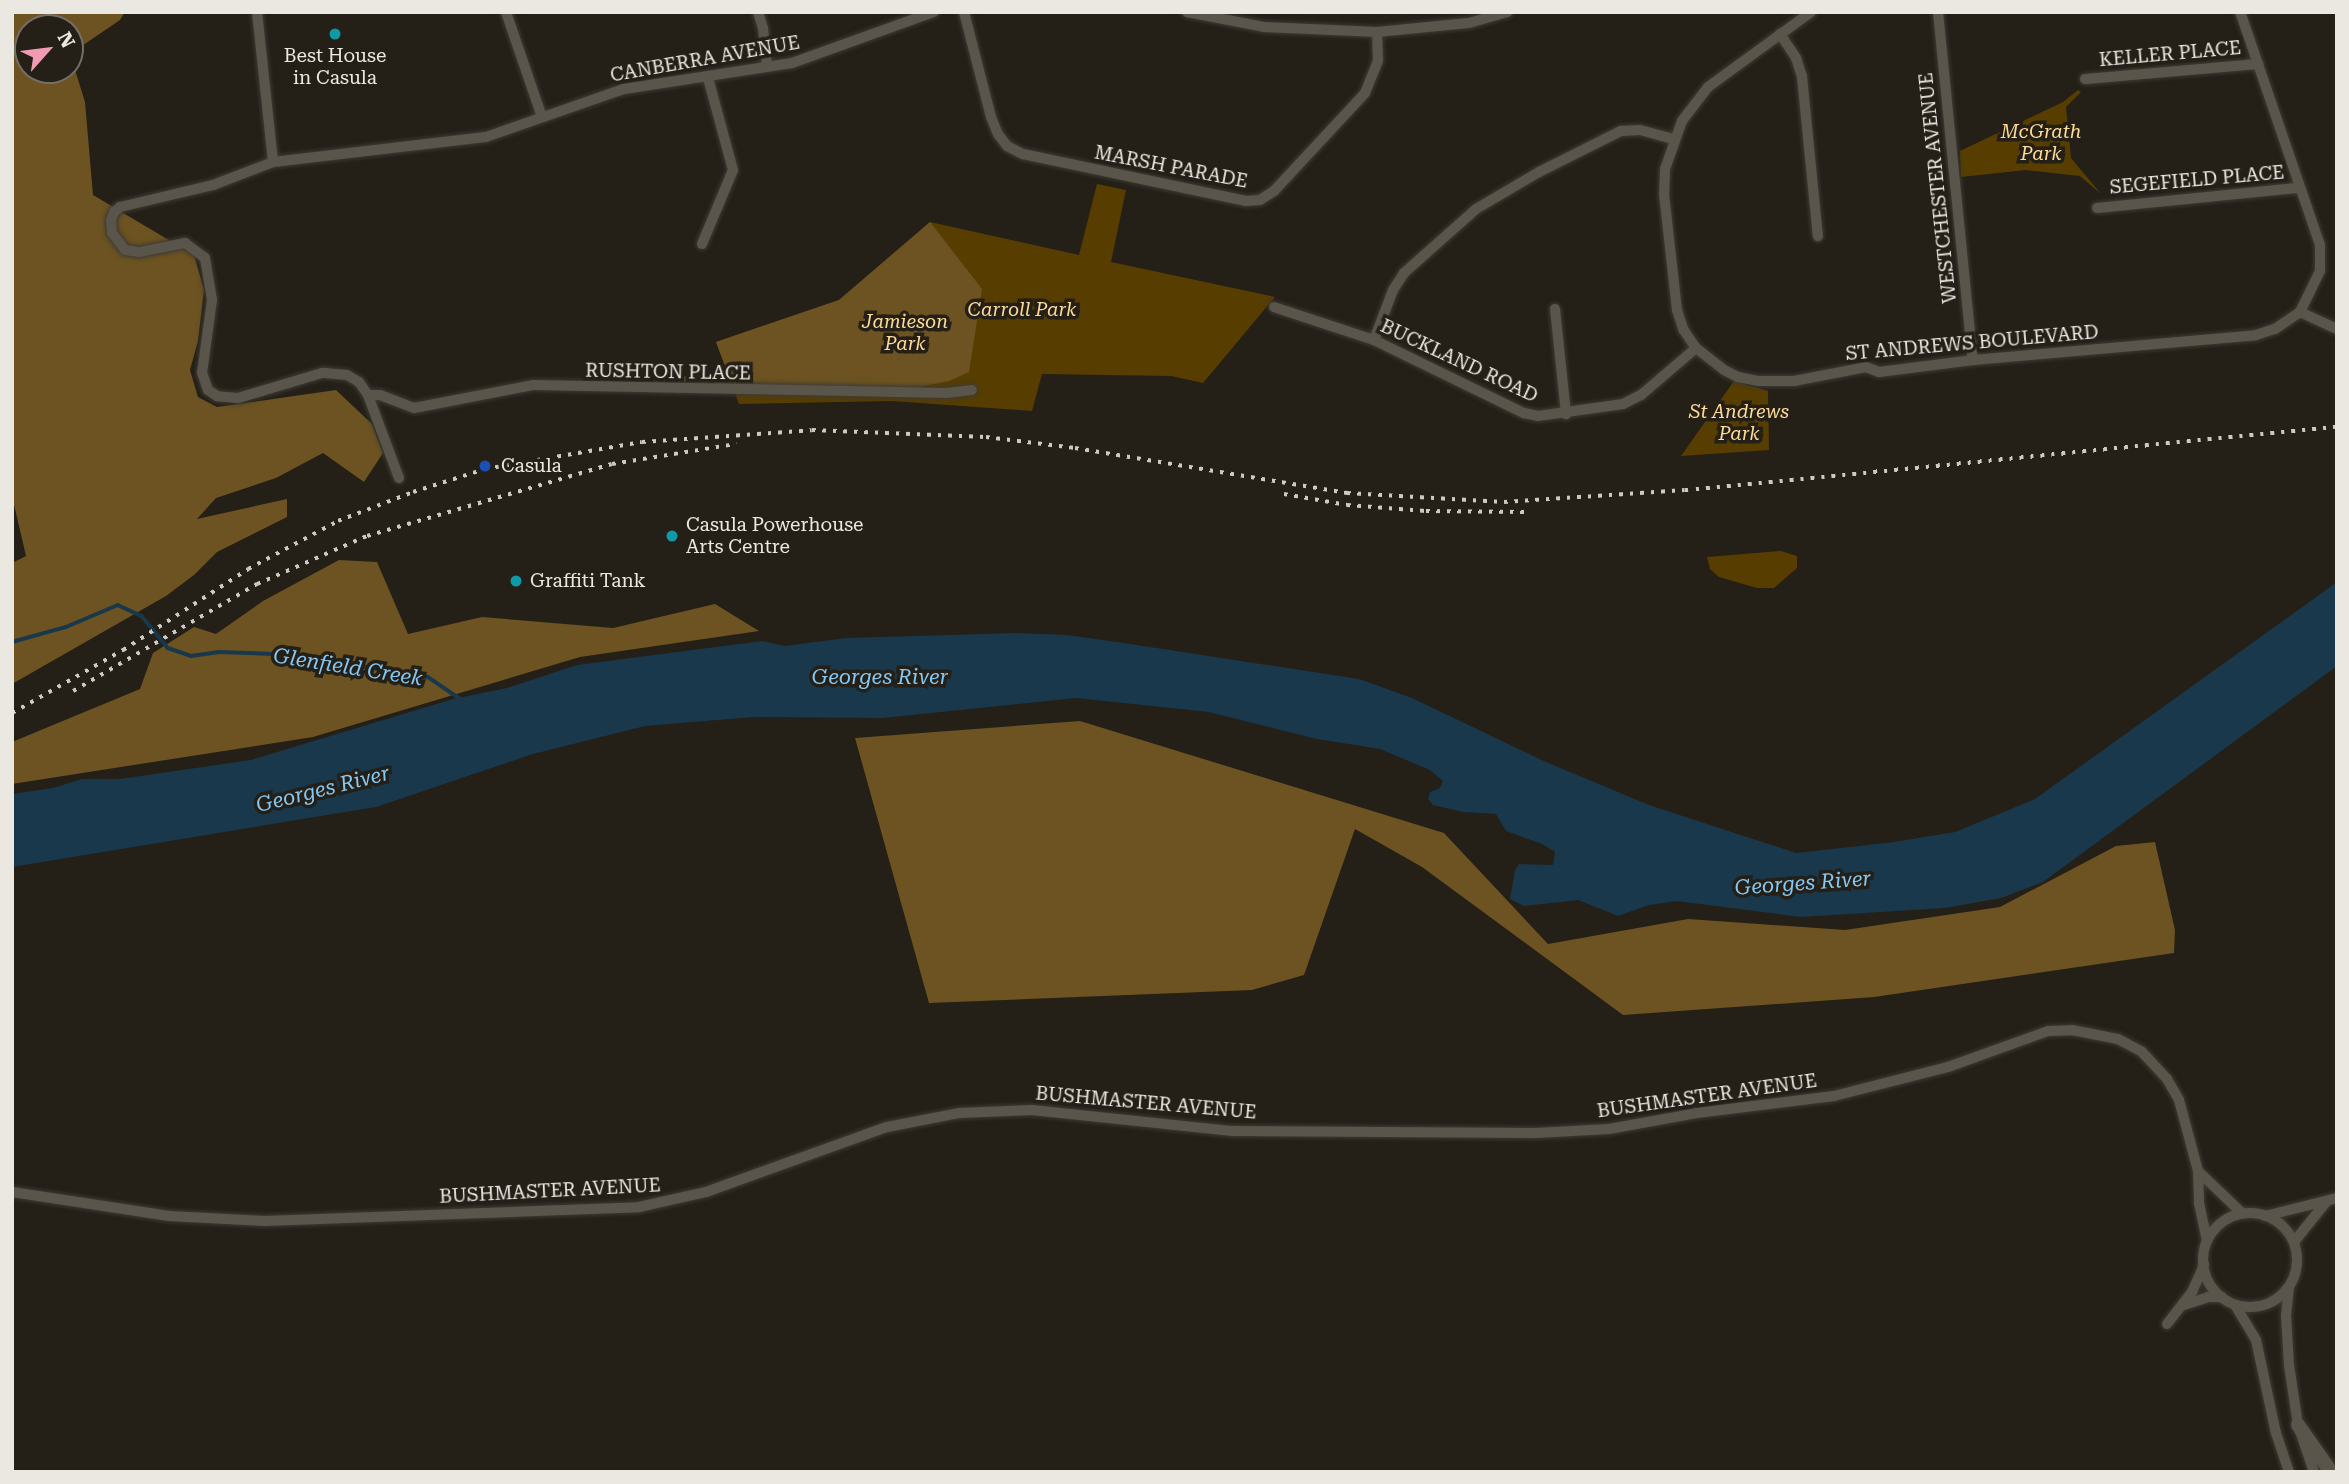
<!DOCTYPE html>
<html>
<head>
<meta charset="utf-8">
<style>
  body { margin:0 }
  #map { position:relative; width:2349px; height:1484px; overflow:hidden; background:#241f17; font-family:"Roboto Serif",serif }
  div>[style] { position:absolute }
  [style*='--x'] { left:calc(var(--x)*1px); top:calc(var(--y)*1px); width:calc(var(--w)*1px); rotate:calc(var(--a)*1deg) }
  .green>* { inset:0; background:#573e00 }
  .forest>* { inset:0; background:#6c5321 }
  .water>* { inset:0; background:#19384b }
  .stream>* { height:3.5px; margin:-1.75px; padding:0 1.75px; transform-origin:1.75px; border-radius:1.75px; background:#19384b }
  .roads { filter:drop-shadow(0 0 2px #3e3a34) drop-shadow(0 0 2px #3e3a34) }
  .minor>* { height:10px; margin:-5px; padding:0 5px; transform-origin:5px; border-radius:5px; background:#5a554b }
  .minor>.ring { margin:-5px; padding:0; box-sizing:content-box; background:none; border:10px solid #5a554b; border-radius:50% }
  .secondary>* { height:14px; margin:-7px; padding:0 7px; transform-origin:7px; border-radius:7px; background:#5a554b }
  .rail>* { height:3.5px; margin-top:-1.75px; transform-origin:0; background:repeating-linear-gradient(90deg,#cdc9c3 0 3.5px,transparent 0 10.5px) }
  .dots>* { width:19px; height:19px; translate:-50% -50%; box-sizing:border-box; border:4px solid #241f17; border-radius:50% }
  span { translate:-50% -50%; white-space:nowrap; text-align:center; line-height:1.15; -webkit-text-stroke:7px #241f17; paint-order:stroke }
  .street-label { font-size:19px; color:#ebe8e2 }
  .poi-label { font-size:19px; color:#ebe8e2 }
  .left { translate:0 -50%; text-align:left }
  .park-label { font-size:19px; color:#fedb99; font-style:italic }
  .water-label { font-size:21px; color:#84c8f4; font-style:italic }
  .frame { position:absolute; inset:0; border:14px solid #ebe8e2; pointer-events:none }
  .north { position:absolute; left:14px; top:14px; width:70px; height:70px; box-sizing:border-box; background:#241f17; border:2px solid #746f68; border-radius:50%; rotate:62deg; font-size:19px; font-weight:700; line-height:28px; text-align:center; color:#ebe8e2 }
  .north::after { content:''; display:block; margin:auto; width:24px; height:32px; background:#f09ab4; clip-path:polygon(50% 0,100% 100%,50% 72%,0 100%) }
</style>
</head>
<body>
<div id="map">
  <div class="green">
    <div style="clip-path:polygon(2078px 90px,2081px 92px,2066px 107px,2071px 158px,2101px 194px,2080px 176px,2026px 170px,1961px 177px,1960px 151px,2063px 102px)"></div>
    <div style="clip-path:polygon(1097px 184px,1126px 190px,1111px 262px,1275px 297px,1203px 383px,1171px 376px,1042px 374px,1032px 411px,892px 401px,739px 404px,716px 342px,839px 300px,930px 222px,1079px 255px)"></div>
    <div style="clip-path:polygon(1734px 381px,1768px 391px,1769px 450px,1681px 456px)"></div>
    <div style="clip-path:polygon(1781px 551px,1797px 556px,1797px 568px,1774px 588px,1757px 588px,1719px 577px,1710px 569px,1707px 557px)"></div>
  </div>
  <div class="forest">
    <div style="clip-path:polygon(evenodd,12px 12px,125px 12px,120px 20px,70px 54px,85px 102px,93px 195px,194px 255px,204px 290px,198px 341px,190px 370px,198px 397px,217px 407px,336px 390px,372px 424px,383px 453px,364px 482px,323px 453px,276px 478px,216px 498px,197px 519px,287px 499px,287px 517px,217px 552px,194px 575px,166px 596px,12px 684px,12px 563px,26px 556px,12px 496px,12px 12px,28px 28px,70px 28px,70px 70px,28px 70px,28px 28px)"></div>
    <div style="clip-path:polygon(930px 222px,982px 289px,969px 372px,949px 381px,918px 387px,751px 386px,655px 380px,727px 371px,716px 342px,839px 300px)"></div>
    <div style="clip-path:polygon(339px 560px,377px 562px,408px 634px,482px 617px,613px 628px,715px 604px,759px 631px,580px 657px,313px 737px,12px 784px,12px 742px,140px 689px,153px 653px,194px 627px,216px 634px,263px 601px)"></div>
    <div style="clip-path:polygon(1080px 721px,1444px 833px,1548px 944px,1688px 919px,1845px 930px,2000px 907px,2116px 846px,2155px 842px,2175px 930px,2174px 953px,1874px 997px,1623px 1015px,1422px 867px,1355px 829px,1304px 975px,1252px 990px,929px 1003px,855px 738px)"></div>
  </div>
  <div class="water">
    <div style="clip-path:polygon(2337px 582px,2337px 666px,2043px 882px,2001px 898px,1945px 908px,1801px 917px,1677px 901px,1649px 905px,1618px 916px,1578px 900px,1524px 906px,1510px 899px,1515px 870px,1519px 864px,1553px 865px,1555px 852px,1542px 844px,1506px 831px,1496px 814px,1463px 812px,1433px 805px,1428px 799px,1430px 792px,1440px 788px,1443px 781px,1430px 770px,1380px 749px,1317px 739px,1209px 712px,1076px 698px,883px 718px,754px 717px,645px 726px,533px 754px,376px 807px,12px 867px,12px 794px,53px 788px,82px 779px,120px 779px,251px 760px,453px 699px,507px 688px,577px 665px,762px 641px,785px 646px,846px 638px,1016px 633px,1067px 635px,1124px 643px,1359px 679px,1412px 698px,1546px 762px,1649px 805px,1796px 853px,1894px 842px,1955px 832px,2035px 799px)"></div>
  </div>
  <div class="stream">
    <div style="--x:12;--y:642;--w:56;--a:-15.5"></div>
    <div style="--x:66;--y:627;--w:56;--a:-22.9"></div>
    <div style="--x:118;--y:605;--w:26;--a:25"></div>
    <div style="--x:142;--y:616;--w:41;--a:50.9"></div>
    <div style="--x:168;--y:648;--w:24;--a:19"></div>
    <div style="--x:191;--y:656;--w:28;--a:-8"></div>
    <div style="--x:219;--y:652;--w:57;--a:2"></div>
    <div style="--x:276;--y:654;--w:74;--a:7.8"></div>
    <div style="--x:349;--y:664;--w:80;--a:9.3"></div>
    <div style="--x:428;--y:677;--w:41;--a:34.1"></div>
  </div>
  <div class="roads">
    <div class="minor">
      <div style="--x:257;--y:12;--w:151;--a:83.9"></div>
      <div style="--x:506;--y:12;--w:111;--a:71.1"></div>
      <div style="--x:758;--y:12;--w:17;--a:73"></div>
      <div style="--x:763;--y:28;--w:38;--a:84"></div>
      <div style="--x:964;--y:12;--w:108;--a:75.6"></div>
      <div style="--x:991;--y:117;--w:18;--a:68"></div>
      <div style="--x:998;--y:134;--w:15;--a:53"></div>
      <div style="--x:1007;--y:146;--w:18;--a:27"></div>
      <div style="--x:1023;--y:154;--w:228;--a:11.9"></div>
      <div style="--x:1246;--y:201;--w:14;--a:-4"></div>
      <div style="--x:1260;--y:200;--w:17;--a:-33"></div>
      <div style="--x:1274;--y:191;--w:134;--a:-47.1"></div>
      <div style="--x:1365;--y:93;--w:35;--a:-68"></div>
      <div style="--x:1378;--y:60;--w:28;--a:-92"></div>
      <div style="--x:1187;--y:12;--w:78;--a:11"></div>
      <div style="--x:1264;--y:27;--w:113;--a:2.5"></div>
      <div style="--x:1377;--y:32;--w:92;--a:-5.6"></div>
      <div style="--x:1469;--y:23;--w:40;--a:-16"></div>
      <div style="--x:1811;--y:12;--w:127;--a:143.9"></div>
      <div style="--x:1708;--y:87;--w:43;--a:127.4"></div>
      <div style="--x:1682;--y:121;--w:51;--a:109.5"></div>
      <div style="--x:1665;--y:169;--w:25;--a:92"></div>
      <div style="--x:1664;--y:194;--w:117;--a:83.6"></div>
      <div style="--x:1677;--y:310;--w:20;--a:72"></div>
      <div style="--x:1683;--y:329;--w:23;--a:56"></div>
      <div style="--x:1696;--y:348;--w:36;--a:38"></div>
      <div style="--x:1724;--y:370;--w:16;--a:27"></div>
      <div style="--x:1738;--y:377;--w:20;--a:11"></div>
      <div style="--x:1758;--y:381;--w:36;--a:0"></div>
      <div style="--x:1794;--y:381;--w:73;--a:-11"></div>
      <div style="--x:1866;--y:367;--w:14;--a:21"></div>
      <div style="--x:1879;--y:372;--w:95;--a:-7.3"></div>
      <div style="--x:1973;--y:360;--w:284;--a:-5"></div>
      <div style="--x:2256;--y:335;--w:20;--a:-18"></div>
      <div style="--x:2275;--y:329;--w:30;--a:-34"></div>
      <div style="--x:2300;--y:312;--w:46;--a:-64"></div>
      <div style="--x:2320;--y:271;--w:26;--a:-90"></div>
      <div style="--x:2320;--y:245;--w:246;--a:-108.9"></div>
      <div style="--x:1938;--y:12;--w:350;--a:84.3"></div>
      <div style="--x:1780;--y:34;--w:29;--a:56"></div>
      <div style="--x:1796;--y:58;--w:20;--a:72"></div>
      <div style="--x:1802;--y:77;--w:160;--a:84.3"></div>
      <div style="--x:2085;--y:79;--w:174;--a:-5"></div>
      <div style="--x:2097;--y:208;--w:203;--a:-5.7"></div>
      <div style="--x:702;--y:244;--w:80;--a:-67.3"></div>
      <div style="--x:733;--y:170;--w:95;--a:-105.2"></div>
      <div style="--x:1274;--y:307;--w:105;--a:18.3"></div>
      <div style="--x:1374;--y:340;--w:167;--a:26"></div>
      <div style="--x:1524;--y:413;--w:14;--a:12"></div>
      <div style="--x:1538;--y:416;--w:86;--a:-8"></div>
      <div style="--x:1623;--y:404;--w:20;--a:-27"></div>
      <div style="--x:1641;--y:395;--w:72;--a:-40.5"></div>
      <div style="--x:1555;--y:309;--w:106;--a:84"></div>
      <div style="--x:2300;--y:312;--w:41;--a:24.7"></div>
      <div style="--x:1374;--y:340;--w:53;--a:-69.2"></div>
      <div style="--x:1393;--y:290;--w:20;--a:-57"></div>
      <div style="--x:1404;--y:273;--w:96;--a:-41.6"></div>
      <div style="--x:1476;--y:209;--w:73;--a:-30.4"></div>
      <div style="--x:1539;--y:172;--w:92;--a:-26.6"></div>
      <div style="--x:1621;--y:131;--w:19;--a:-3"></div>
      <div style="--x:1640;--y:130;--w:35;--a:15"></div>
      <div style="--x:368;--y:395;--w:12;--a:0"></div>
      <div style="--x:380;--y:395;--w:36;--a:21"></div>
      <div style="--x:414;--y:408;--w:122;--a:-10.9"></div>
      <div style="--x:534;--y:385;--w:413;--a:1.1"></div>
      <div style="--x:947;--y:393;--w:25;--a:-7"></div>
      <div style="--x:399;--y:478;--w:89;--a:-110.5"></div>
      <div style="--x:368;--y:395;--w:16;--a:-125"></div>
      <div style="--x:359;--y:382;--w:14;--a:-150"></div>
      <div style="--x:347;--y:375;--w:25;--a:-175"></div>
      <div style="--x:322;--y:373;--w:88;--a:163.4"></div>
      <div style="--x:238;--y:398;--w:21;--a:-175"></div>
      <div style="--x:217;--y:396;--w:11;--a:-146"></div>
      <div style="--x:208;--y:390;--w:18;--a:-109"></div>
      <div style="--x:202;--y:373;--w:74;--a:-82.2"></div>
      <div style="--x:212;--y:300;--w:43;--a:-99.5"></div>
      <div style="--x:205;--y:258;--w:25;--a:-143"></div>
      <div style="--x:185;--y:243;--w:47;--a:168.9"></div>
      <div style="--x:139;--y:252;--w:14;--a:-172"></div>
      <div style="--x:125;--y:250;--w:21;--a:-127"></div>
      <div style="--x:112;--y:233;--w:13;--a:-94"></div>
      <div style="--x:111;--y:220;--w:9;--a:-69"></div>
      <div style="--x:114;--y:212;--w:8;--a:-40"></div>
      <div style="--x:120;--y:207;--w:96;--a:-13.3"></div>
      <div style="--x:213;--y:185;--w:64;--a:-21"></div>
      <div style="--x:273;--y:162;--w:214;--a:-6.7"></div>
      <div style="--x:486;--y:137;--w:146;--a:-19.2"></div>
      <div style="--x:624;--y:89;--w:170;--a:-8.8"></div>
      <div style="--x:792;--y:63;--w:151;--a:-19.8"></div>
      <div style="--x:2198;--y:1171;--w:61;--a:43.7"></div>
      <div style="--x:12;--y:1192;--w:159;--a:8.7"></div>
      <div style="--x:169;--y:1216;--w:96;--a:3"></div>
      <div style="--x:265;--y:1221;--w:374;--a:-2.1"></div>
      <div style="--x:639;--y:1207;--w:69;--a:-12.6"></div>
      <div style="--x:706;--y:1192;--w:192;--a:-19.8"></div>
      <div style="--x:887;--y:1127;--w:73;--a:-11"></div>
      <div style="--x:959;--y:1113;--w:73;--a:-2.4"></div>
      <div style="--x:1032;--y:1110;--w:202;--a:6"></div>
      <div style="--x:1233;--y:1131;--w:301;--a:0.4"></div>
      <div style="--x:1534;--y:1133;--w:75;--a:-3.1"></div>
      <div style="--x:1609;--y:1129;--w:89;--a:-10.3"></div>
      <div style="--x:1697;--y:1113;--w:138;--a:-7.1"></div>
      <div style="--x:1834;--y:1096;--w:118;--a:-14.3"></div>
      <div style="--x:1948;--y:1067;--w:106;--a:-19.8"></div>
      <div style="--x:2048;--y:1031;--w:24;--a:-2"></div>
      <div style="--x:2072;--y:1030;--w:47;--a:11.1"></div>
      <div style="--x:2118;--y:1039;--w:27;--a:28"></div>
      <div style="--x:2142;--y:1052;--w:37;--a:47"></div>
      <div style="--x:2167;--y:1079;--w:24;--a:60"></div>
      <div style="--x:2179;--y:1100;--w:73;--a:75"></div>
      <div style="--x:2198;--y:1171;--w:32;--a:88"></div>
      <div style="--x:2199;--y:1203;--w:39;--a:78"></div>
      <div class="ring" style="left:2203px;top:1213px;width:84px;height:84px"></div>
      <div style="--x:2265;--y:1216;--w:74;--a:-14"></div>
      <div style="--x:2294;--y:1242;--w:53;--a:-51.2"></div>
      <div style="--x:2289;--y:1287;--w:28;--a:96"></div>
      <div style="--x:2286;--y:1315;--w:50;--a:86.6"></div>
      <div style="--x:2289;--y:1365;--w:61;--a:81.5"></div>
      <div style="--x:2298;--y:1425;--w:50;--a:71.2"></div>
      <div style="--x:2184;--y:1305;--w:25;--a:-18"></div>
      <div style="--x:2208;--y:1297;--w:14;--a:0"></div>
      <div style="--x:2235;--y:1305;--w:41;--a:59"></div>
      <div style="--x:2256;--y:1340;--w:95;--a:77.9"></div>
      <div style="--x:2276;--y:1433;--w:41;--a:71.6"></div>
      <div style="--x:2167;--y:1324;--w:41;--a:-52"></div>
      <div style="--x:2192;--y:1292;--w:30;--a:-66"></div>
    </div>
    <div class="secondary">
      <div style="--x:2298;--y:1425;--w:57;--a:54.9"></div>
    </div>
  </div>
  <div class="rail">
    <div style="--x:1284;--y:494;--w:64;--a:9.9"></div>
    <div style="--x:1347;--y:505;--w:79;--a:4.3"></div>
    <div style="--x:1426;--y:511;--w:99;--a:0.6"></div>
    <div style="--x:73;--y:691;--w:213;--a:-30.2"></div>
    <div style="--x:257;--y:584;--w:120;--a:-23.6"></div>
    <div style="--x:367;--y:536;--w:255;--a:-16.4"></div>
    <div style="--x:612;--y:464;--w:126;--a:-9.2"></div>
    <div style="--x:12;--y:713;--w:128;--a:-29.6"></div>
    <div style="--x:123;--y:650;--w:149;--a:-32.9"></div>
    <div style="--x:248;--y:569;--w:102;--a:-28.1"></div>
    <div style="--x:338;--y:521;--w:80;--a:-21.1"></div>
    <div style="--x:413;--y:492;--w:76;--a:-17.7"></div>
    <div style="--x:485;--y:469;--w:159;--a:-9.8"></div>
    <div style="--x:642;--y:442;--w:170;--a:-4"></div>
    <div style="--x:812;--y:430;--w:174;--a:2.3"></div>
    <div style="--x:986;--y:437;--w:90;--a:7"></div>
    <div style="--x:1075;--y:448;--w:276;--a:9.4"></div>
    <div style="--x:1347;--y:493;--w:157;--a:3.3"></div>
    <div style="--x:1504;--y:502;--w:181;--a:-3.8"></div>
    <div style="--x:1685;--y:490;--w:655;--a:-5.52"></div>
  </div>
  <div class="dots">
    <div style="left:335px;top:34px;background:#0f9aa8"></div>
    <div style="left:485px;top:466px;background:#1a4fb4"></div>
    <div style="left:672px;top:536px;background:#0f9aa8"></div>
    <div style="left:516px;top:581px;background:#0f9aa8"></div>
  </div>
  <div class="street-label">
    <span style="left:2170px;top:54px;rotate:-5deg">KELLER PLACE</span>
    <span style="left:705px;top:59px;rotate:-10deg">CANBERRA AVENUE</span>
    <span style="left:1171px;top:167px;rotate:11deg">MARSH PARADE</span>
    <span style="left:2197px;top:180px;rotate:-5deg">SEGEFIELD PLACE</span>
    <span style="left:1938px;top:188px;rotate:-96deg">WESTCHESTER AVENUE</span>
    <span style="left:1972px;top:343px;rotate:-5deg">ST ANDREWS BOULEVARD</span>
    <span style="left:1459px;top:361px;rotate:25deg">BUCKLAND ROAD</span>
    <span style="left:668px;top:372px;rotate:1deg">RUSHTON PLACE</span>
    <span style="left:1707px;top:1096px;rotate:-8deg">BUSHMASTER AVENUE</span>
    <span style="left:1146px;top:1103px;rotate:5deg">BUSHMASTER AVENUE</span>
    <span style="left:550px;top:1191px;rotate:-3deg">BUSHMASTER AVENUE</span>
  </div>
  <div class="poi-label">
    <span style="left:335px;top:67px">Best House<br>in Casula</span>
    <span class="left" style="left:501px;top:466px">Casula</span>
    <span class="left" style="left:686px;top:536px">Casula Powerhouse<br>Arts Centre</span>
    <span class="left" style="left:530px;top:581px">Graffiti Tank</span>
  </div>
  <div class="park-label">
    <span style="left:2041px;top:143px">McGrath<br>Park</span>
    <span style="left:1022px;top:310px">Carroll Park</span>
    <span style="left:905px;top:333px">Jamieson<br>Park</span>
    <span style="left:1739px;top:423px">St Andrews<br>Park</span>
  </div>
  <div class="water-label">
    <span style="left:348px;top:667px;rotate:9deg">Glenfield Creek</span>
    <span style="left:880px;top:677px">Georges River</span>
    <span style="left:323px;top:789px;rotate:-14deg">Georges River</span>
    <span style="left:1803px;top:883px;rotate:-4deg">Georges River</span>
  </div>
  <div class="frame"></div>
  <div class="north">N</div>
</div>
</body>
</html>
